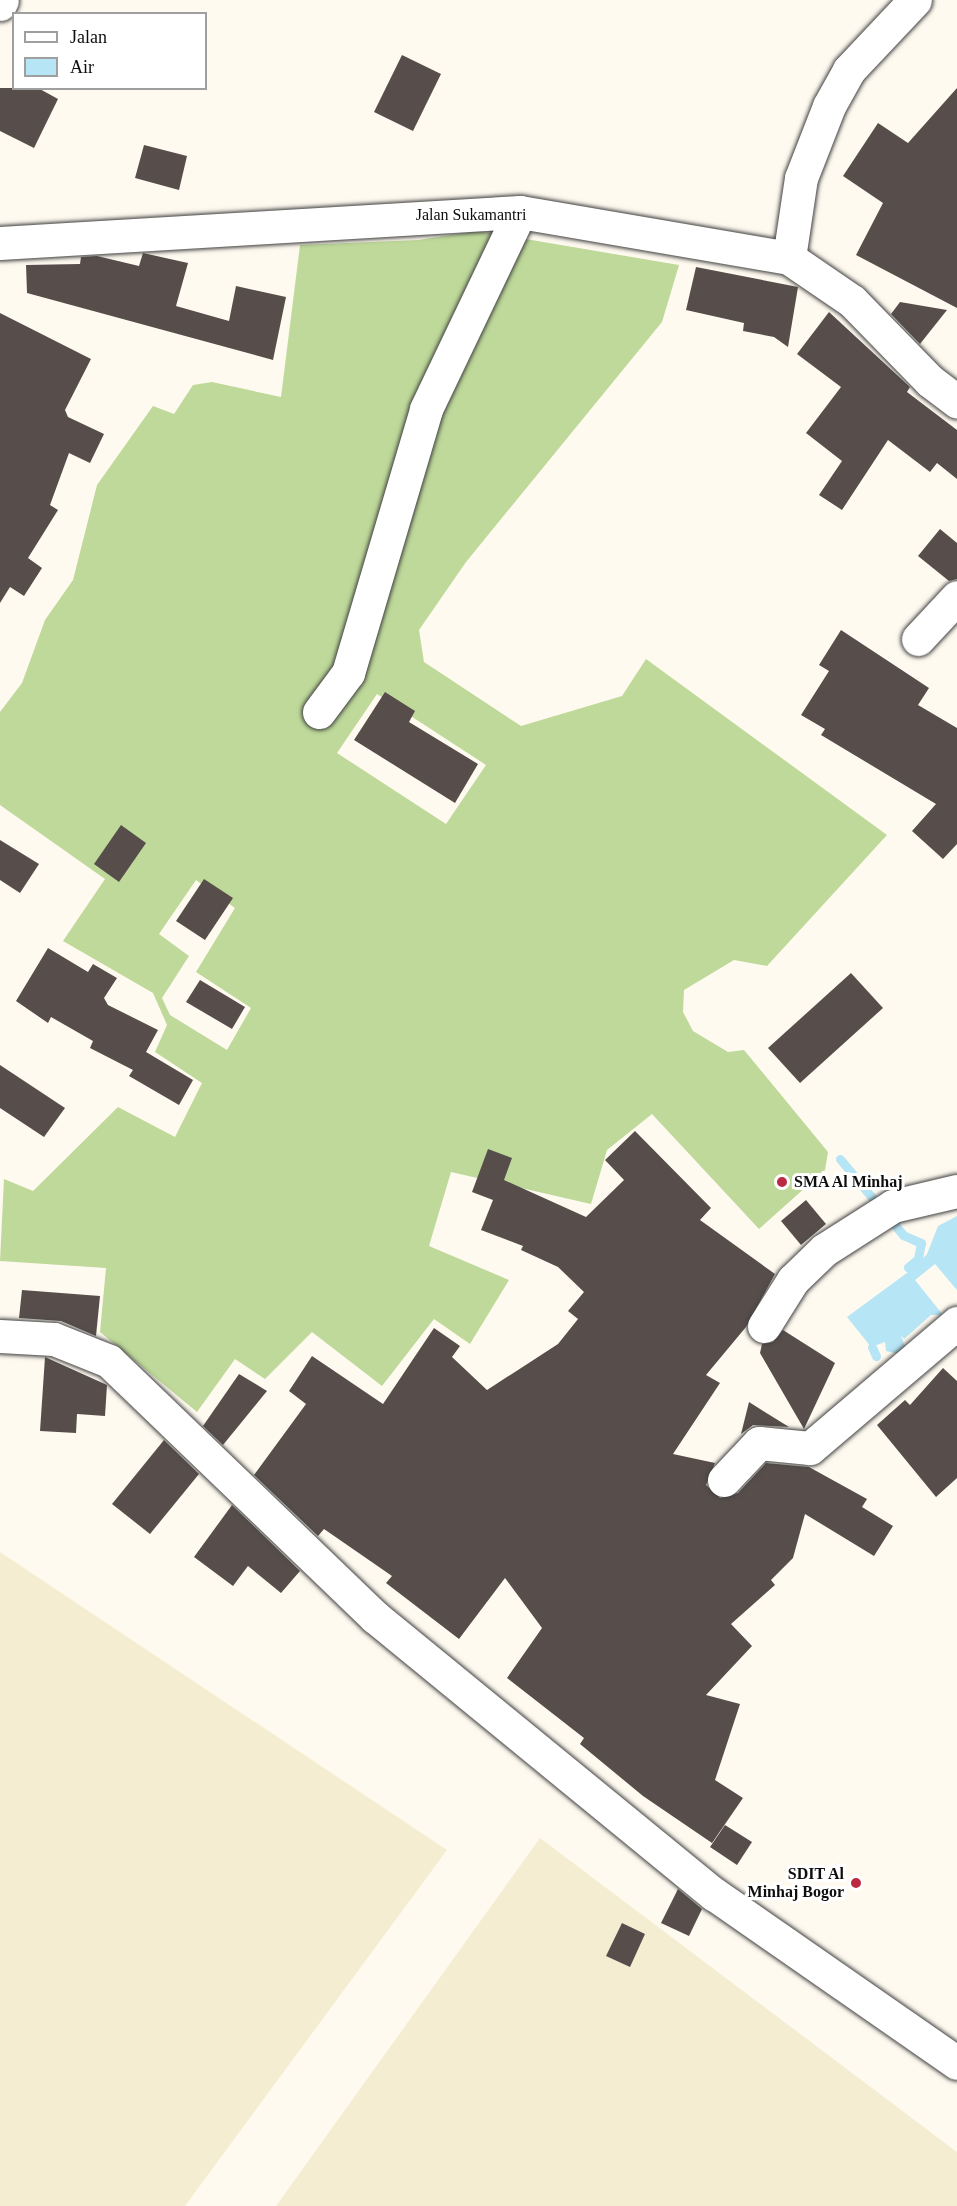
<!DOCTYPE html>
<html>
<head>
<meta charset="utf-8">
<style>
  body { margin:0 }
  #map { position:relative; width:957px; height:2206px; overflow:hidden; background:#fffaf0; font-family:Georgia,serif }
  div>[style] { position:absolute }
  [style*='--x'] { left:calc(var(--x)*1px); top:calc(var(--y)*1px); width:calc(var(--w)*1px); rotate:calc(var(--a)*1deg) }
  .farmland>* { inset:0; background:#f4edd1 }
  .forest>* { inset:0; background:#bed99a }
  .water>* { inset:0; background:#b6e5f5 }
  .stream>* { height:9px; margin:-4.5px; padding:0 4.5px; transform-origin:4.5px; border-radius:4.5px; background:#b6e5f5 }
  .building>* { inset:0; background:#574e4b }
  .roads { filter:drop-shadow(0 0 2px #414141) drop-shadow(0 0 2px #414141) }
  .minor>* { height:33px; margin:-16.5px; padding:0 16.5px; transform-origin:16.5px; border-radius:16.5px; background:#fff }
  .dots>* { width:16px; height:16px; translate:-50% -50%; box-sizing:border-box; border:3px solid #fff; border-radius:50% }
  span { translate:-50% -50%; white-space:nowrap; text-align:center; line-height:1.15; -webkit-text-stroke:6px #fff; paint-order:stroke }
  .street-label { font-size:16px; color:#0e0e0e }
  .poi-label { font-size:16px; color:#0e0e0e; font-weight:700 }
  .left { translate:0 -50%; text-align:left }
  .right { translate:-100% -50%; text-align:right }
  .legend { position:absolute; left:12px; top:12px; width:195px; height:78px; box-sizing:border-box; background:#fff; border:2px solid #9f9f9f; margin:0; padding:8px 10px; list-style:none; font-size:18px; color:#0e0e0e }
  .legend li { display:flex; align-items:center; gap:12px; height:30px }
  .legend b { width:30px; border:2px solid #9f9f9f }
</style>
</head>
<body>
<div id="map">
  <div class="farmland">
    <div style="clip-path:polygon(0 1552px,447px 1850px,185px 2206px,0 2206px)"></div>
    <div style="clip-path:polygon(540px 1838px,957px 2152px,957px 2206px,276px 2206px)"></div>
  </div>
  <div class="forest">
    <div style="clip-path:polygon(evenodd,478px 231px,679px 265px,662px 322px,466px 562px,419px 630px,424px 662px,521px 726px,622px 696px,646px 659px,887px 835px,767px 966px,734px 960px,684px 990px,683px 1012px,693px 1031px,728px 1052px,744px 1050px,828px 1152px,825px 1170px,759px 1229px,652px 1114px,607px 1150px,591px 1204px,451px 1172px,429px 1246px,509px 1280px,470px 1344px,434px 1319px,382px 1386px,312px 1332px,265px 1379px,235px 1359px,197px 1412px,100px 1332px,106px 1268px,0 1261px,4px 1179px,33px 1191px,118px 1107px,175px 1137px,202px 1083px,155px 1052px,167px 1025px,153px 993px,63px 941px,105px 879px,0 805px,0 712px,22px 683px,45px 620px,73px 580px,97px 485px,153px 406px,174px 414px,193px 385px,212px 382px,281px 397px,300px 245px,418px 240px,478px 231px,377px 694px,486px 765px,446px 824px,337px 753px,377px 694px,478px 231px,196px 880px,235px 908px,196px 972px,251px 1008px,227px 1050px,170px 1015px,162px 998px,189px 956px,159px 934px,196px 880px)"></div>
  </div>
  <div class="water">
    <div style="clip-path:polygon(957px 1216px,957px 1290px,935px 1264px,915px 1280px,943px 1315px,931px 1315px,904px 1339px,901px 1335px,908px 1356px,886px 1351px,885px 1342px,871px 1347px,847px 1317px,915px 1267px,927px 1254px,938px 1226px)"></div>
  </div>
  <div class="stream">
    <div style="--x:840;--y:1159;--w:99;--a:50.3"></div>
    <div style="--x:903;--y:1235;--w:20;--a:24"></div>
    <div style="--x:921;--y:1243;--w:16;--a:101"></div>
    <div style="--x:918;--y:1259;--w:13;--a:141"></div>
    <div style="--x:872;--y:1347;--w:10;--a:66"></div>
  </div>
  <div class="building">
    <div style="clip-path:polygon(402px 55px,441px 74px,413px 131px,374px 112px)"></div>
    <div style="clip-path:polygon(0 88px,38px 88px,58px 99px,34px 148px,0 131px)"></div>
    <div style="clip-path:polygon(957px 88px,957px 308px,856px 255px,883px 203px,843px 176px,878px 123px,908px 143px)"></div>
    <div style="clip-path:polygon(144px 145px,187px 156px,179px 190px,135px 178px)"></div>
    <div style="clip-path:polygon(143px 253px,188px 263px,176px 306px,229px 321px,236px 286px,286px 297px,273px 360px,27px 293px,26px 265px,80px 264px,81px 257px,97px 256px,139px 266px)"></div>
    <div style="clip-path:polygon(696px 267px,798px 287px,788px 347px,774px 337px,743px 331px,744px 323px,686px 310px)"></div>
    <div style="clip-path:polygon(900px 302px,947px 310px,920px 344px,891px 314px)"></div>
    <div style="clip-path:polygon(829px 312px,910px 387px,907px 392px,957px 430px,957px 479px,937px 463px,930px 472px,888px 440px,842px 510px,819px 495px,842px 461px,806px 433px,841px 387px,797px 354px)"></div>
    <div style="clip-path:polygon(0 313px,91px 359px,65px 410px,68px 417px,104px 434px,90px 463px,69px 453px,50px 505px,58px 510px,28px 558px,42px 568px,24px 596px,10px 587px,0 603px)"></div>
    <div style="clip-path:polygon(940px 529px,957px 543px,957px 579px,949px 581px,918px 556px)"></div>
    <div style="clip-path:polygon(841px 630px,929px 688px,918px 705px,957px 728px,957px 844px,943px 859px,912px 831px,936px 804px,821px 735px,825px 729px,801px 715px,829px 671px,819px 665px)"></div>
    <div style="clip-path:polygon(385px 692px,415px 711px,409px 722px,478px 764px,455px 803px,354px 740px)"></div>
    <div style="clip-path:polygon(121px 825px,146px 843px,119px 882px,94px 864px)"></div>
    <div style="clip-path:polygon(0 840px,39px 864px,20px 893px,0 880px)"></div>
    <div style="clip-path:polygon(204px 879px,233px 898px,205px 940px,176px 921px)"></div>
    <div style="clip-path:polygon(48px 948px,88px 972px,93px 964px,117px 978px,104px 998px,108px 1005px,158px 1030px,146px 1052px,193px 1080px,179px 1105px,129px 1076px,133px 1070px,90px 1048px,93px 1041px,51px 1017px,48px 1023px,16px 1001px)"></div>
    <div style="clip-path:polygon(851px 973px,883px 1008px,800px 1083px,768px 1048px)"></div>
    <div style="clip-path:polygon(200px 980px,245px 1007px,232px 1029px,186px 1002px)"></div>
    <div style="clip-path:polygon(0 1065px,65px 1108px,44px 1137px,0 1108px)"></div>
    <div style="clip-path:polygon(635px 1131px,711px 1208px,700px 1220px,775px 1274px,746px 1327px,706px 1375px,720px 1383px,673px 1454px,715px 1463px,706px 1485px,720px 1498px,738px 1493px,766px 1463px,809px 1467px,867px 1499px,862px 1507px,893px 1526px,874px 1556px,805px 1514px,793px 1558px,771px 1580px,775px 1585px,731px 1624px,752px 1646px,706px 1695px,740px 1704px,715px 1780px,743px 1798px,712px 1843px,643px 1796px,580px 1744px,584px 1738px,507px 1678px,542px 1628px,505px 1578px,459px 1639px,386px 1583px,392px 1576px,324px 1529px,318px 1536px,254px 1475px,306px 1404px,289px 1391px,312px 1356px,383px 1404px,434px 1328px,460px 1346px,452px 1357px,487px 1390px,558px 1344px,578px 1319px,568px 1311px,584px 1292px,558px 1267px,521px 1250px,523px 1246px,481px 1230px,493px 1200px,472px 1192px,488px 1149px,512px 1158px,504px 1180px,586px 1217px,624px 1180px,605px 1160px)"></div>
    <div style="clip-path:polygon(806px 1200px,826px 1224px,801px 1245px,781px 1221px)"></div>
    <div style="clip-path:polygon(22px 1290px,100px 1296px,96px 1336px,61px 1321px,19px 1318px)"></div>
    <div style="clip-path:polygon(783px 1330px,835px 1363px,804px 1429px,760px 1353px,762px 1344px,773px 1342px)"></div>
    <div style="clip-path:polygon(45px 1357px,107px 1385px,105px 1416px,77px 1414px,76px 1433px,40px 1431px)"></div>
    <div style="clip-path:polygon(943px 1368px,957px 1381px,957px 1478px,936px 1497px,877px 1425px,905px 1400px,910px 1405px)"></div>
    <div style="clip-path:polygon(239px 1374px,267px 1391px,223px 1445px,203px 1426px)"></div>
    <div style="clip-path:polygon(749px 1402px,789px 1427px,753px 1425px,741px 1434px)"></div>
    <div style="clip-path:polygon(164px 1440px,199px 1474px,150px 1534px,112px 1504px)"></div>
    <div style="clip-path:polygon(232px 1505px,300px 1571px,281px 1593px,248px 1566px,233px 1586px,194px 1557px)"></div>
    <div style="clip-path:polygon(725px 1825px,752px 1842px,737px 1865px,710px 1847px)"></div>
    <div style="clip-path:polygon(678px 1889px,702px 1909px,689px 1936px,661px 1923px)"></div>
    <div style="clip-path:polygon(622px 1923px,645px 1934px,630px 1967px,606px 1956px)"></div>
  </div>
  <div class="roads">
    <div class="minor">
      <div style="--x:0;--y:4;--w:4;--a:-63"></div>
      <div style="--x:0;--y:243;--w:521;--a:-3.41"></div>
      <div style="--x:520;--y:212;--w:273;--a:9.7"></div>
      <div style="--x:789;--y:258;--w:76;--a:34.3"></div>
      <div style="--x:852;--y:301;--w:112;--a:45.7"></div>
      <div style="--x:930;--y:381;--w:34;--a:37"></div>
      <div style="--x:789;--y:258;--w:81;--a:-81.5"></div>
      <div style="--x:801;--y:178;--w:77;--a:-68.7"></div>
      <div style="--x:829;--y:106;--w:41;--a:-60.9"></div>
      <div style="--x:849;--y:70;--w:96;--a:-46.7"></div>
      <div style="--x:918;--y:639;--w:57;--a:-47.1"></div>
      <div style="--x:319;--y:712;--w:49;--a:-53.4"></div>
      <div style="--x:348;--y:673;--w:275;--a:-73.5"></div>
      <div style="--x:426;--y:409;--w:218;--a:-64.5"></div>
      <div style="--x:764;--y:1326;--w:54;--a:-57.8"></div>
      <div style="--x:793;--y:1280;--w:43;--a:-44.1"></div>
      <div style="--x:824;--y:1250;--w:82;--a:-32.5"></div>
      <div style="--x:893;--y:1206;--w:66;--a:-13.2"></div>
      <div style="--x:0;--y:1336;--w:54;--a:3.2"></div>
      <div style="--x:54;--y:1339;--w:59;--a:21.8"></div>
      <div style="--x:109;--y:1361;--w:369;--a:43.9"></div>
      <div style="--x:375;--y:1617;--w:438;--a:39.3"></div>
      <div style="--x:714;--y:1894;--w:296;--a:34.8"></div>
      <div style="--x:724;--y:1480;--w:51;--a:-46.6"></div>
      <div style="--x:759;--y:1443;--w:51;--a:5.6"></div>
      <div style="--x:810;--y:1448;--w:193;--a:-40.4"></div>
    </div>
  </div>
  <div class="dots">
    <div style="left:782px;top:1182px;background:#bc2942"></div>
    <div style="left:856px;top:1883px;background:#bc2942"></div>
  </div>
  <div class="street-label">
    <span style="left:471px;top:215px">Jalan Sukamantri</span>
  </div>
  <div class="poi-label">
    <span class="left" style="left:794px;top:1182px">SMA Al Minhaj</span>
    <span class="right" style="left:844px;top:1883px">SDIT Al<br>Minhaj Bogor</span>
  </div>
  <ul class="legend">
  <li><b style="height:8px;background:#fff"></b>Jalan</li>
  <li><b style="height:16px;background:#b6e5f5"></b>Air</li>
  </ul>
</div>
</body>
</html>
